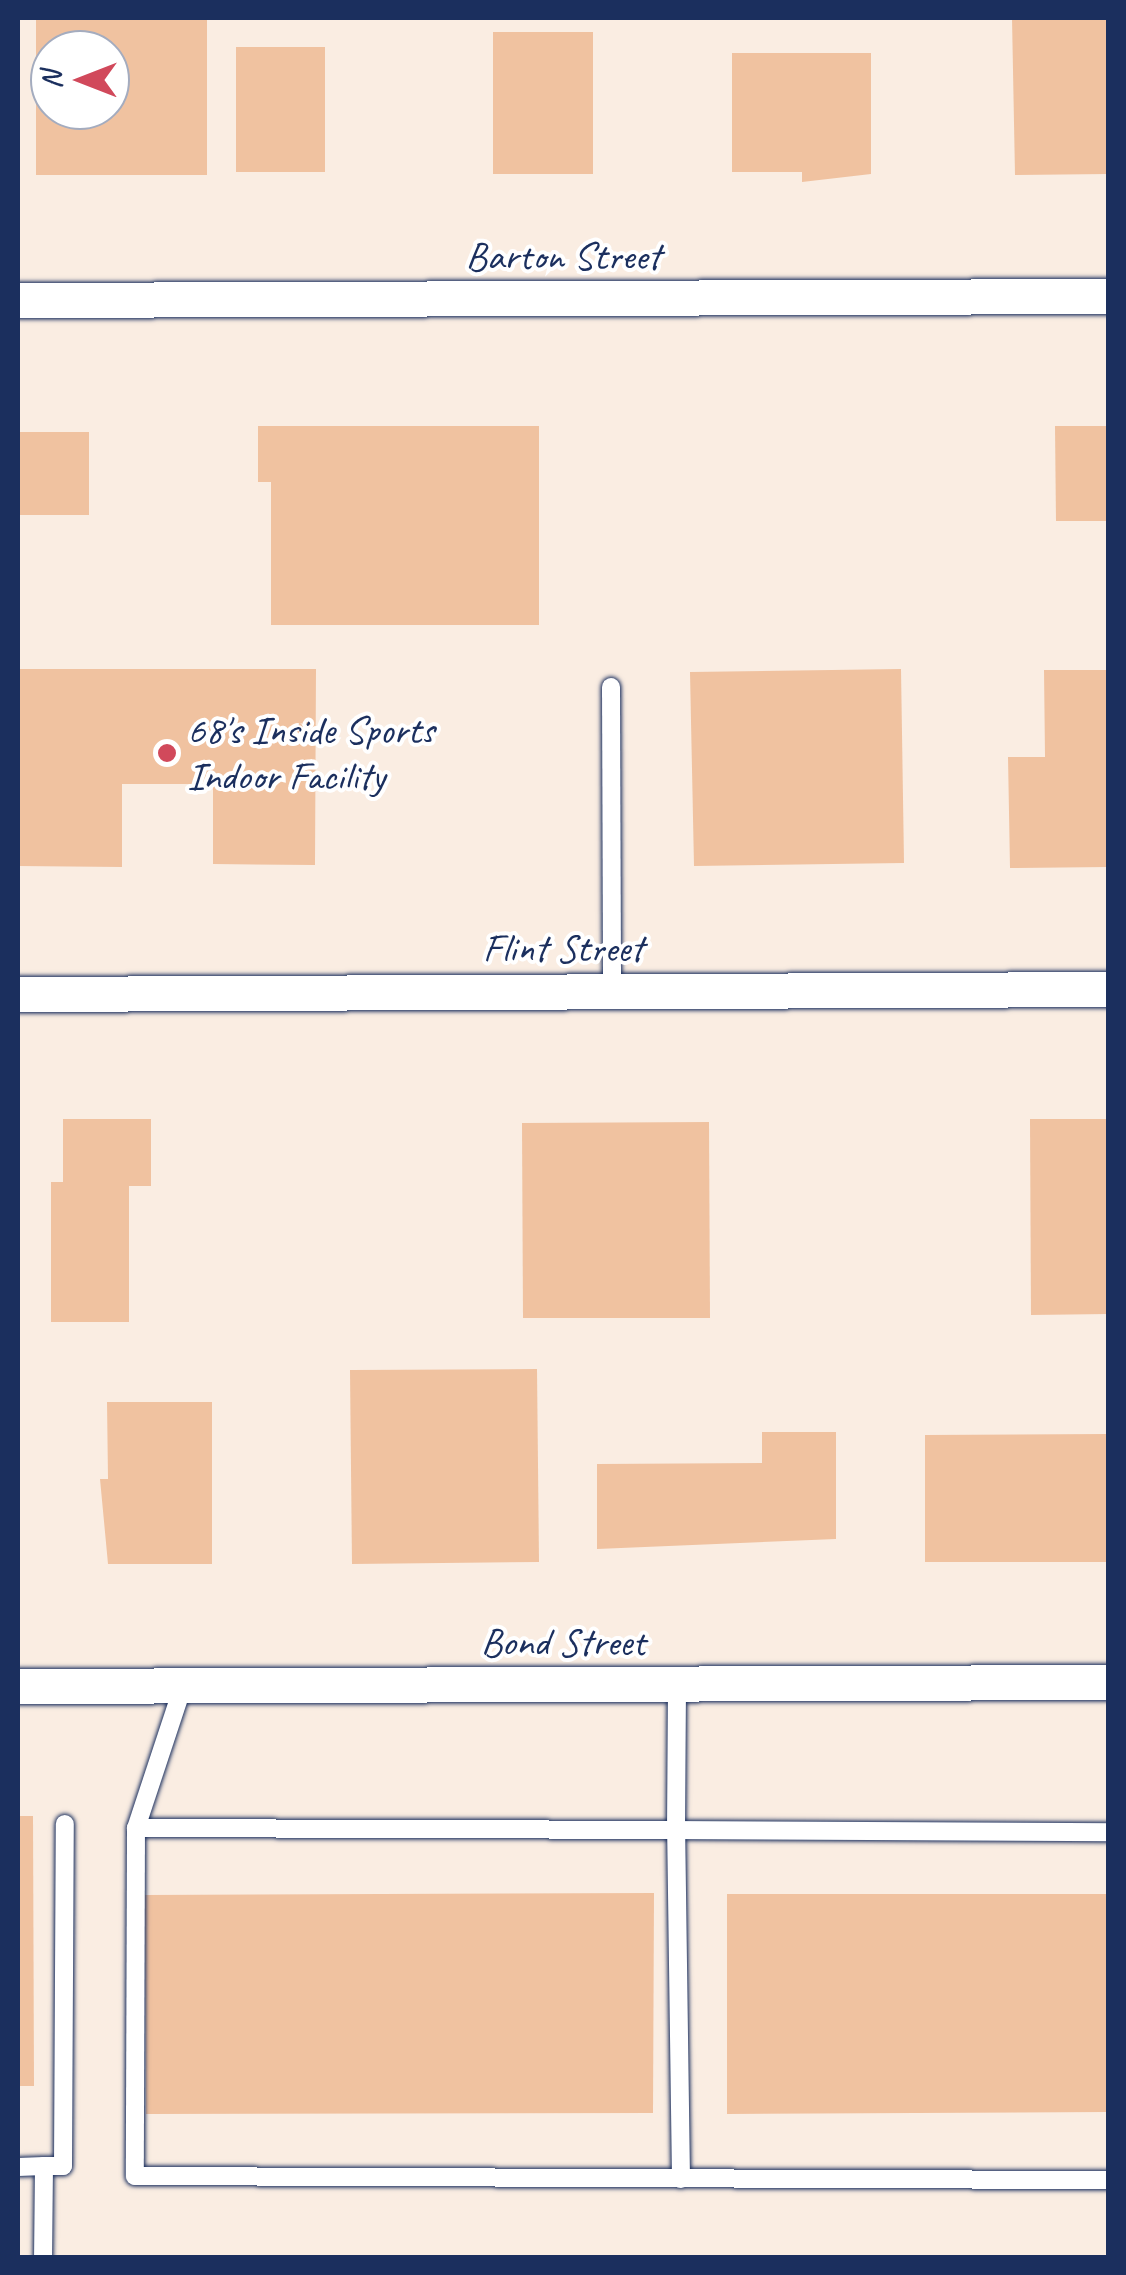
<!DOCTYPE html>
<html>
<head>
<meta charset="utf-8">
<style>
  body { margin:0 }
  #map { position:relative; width:1126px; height:2275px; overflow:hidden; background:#faede2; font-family:Caveat,sans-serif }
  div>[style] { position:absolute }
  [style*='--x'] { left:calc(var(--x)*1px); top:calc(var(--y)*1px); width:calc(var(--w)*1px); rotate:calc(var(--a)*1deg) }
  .building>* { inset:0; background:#f0c2a0 }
  .roads { filter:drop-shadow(0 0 2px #1b2f5e) drop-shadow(0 0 2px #1b2f5e) }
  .lane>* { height:18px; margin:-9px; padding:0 9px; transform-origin:9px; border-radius:9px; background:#fff }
  .street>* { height:35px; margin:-17.5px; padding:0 17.5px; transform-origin:17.5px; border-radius:17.5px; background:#fff }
  .dots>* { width:28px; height:28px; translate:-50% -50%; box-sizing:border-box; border:5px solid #fff; border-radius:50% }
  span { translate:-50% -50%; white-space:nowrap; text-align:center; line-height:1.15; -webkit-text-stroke:8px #fff; paint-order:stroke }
  .street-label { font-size:40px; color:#1b2f5e }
  .poi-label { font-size:40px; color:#1b2f5e }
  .left { translate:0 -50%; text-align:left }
  .frame { position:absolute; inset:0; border:20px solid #1b2f5e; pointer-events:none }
  .north { position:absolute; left:30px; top:30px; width:100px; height:100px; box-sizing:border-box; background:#fff; border:2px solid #a4acbf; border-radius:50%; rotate:270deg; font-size:28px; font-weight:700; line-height:40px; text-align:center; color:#1b2f5e }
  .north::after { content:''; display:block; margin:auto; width:35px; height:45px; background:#d1495b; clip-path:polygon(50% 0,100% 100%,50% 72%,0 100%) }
</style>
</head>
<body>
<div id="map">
  <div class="building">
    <div style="clip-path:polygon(evenodd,36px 18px,207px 18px,207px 175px,36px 175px,36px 18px,50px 50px,110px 50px,110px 110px,50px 110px,50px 50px)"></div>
    <div style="clip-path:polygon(1012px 18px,1108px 18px,1108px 174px,1015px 175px)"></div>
    <div style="clip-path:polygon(493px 32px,593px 32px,593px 174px,493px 174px)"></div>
    <div style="clip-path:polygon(236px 47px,325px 47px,325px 172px,236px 172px)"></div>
    <div style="clip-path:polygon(732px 53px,871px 53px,871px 174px,802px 182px,802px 172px,732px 172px)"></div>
    <div style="clip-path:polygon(258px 426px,539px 426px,539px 625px,271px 625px,271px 482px,258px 482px)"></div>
    <div style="clip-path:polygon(1055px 426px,1108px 426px,1108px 521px,1056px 521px)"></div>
    <div style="clip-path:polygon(18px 432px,89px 432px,89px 515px,18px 515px)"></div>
    <div style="clip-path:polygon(18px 669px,316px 669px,315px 865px,213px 864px,213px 784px,122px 784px,122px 867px,18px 866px)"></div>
    <div style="clip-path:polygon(901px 669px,904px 863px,694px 866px,690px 672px)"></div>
    <div style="clip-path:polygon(1044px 670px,1108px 670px,1108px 867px,1010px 868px,1008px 757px,1045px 757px)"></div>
    <div style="clip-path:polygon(63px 1119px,151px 1119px,151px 1186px,129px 1186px,129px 1322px,51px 1322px,51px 1182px,63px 1182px)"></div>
    <div style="clip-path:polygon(1030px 1119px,1108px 1119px,1108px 1314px,1031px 1315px)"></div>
    <div style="clip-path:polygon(709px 1122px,710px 1318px,523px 1318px,522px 1123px)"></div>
    <div style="clip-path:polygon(537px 1369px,539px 1562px,352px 1564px,350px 1370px)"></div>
    <div style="clip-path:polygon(107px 1402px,212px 1402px,212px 1564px,108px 1564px,100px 1479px,108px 1479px)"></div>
    <div style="clip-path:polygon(762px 1432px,836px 1432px,836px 1539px,597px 1549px,597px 1464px,762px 1463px)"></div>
    <div style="clip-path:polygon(1108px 1434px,1108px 1562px,925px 1562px,925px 1435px)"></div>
    <div style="clip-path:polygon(18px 1816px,33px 1816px,34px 2086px,18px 2086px)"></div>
    <div style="clip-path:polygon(654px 1893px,653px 2113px,146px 2114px,145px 1895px)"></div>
    <div style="clip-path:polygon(727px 1894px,1108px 1894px,1108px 2112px,727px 2114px)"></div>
  </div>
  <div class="roads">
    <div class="lane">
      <div style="--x:611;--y:687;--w:304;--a:89.8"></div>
      <div style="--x:183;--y:1686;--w:150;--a:108.3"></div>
      <div style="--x:136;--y:1828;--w:348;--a:90.2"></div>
      <div style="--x:135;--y:2176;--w:973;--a:0.24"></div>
      <div style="--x:136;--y:1828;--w:540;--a:0.21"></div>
      <div style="--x:676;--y:1830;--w:146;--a:-89.6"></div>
      <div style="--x:44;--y:2166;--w:19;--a:0"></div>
      <div style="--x:63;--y:2166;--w:342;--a:-89.7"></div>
      <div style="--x:18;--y:2167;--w:26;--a:-2"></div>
      <div style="--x:44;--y:2166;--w:92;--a:90.6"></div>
      <div style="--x:681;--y:2179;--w:349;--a:-90.8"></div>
      <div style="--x:676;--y:1830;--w:432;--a:0.3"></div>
    </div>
    <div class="street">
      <div style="--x:18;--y:300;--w:1090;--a:-0.21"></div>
      <div style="--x:18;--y:994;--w:1090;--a:-0.26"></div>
      <div style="--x:18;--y:1686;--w:1090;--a:-0.21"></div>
    </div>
  </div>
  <div class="dots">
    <div style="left:167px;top:753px;background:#d1495b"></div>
  </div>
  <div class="street-label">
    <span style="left:563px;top:256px">Barton Street</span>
    <span style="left:563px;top:948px">Flint Street</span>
    <span style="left:563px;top:1642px">Bond Street</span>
  </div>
  <div class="poi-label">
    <span class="left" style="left:187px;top:753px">68's Inside Sports<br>Indoor Facility</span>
  </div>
  <div class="frame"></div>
  <div class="north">N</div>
</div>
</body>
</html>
